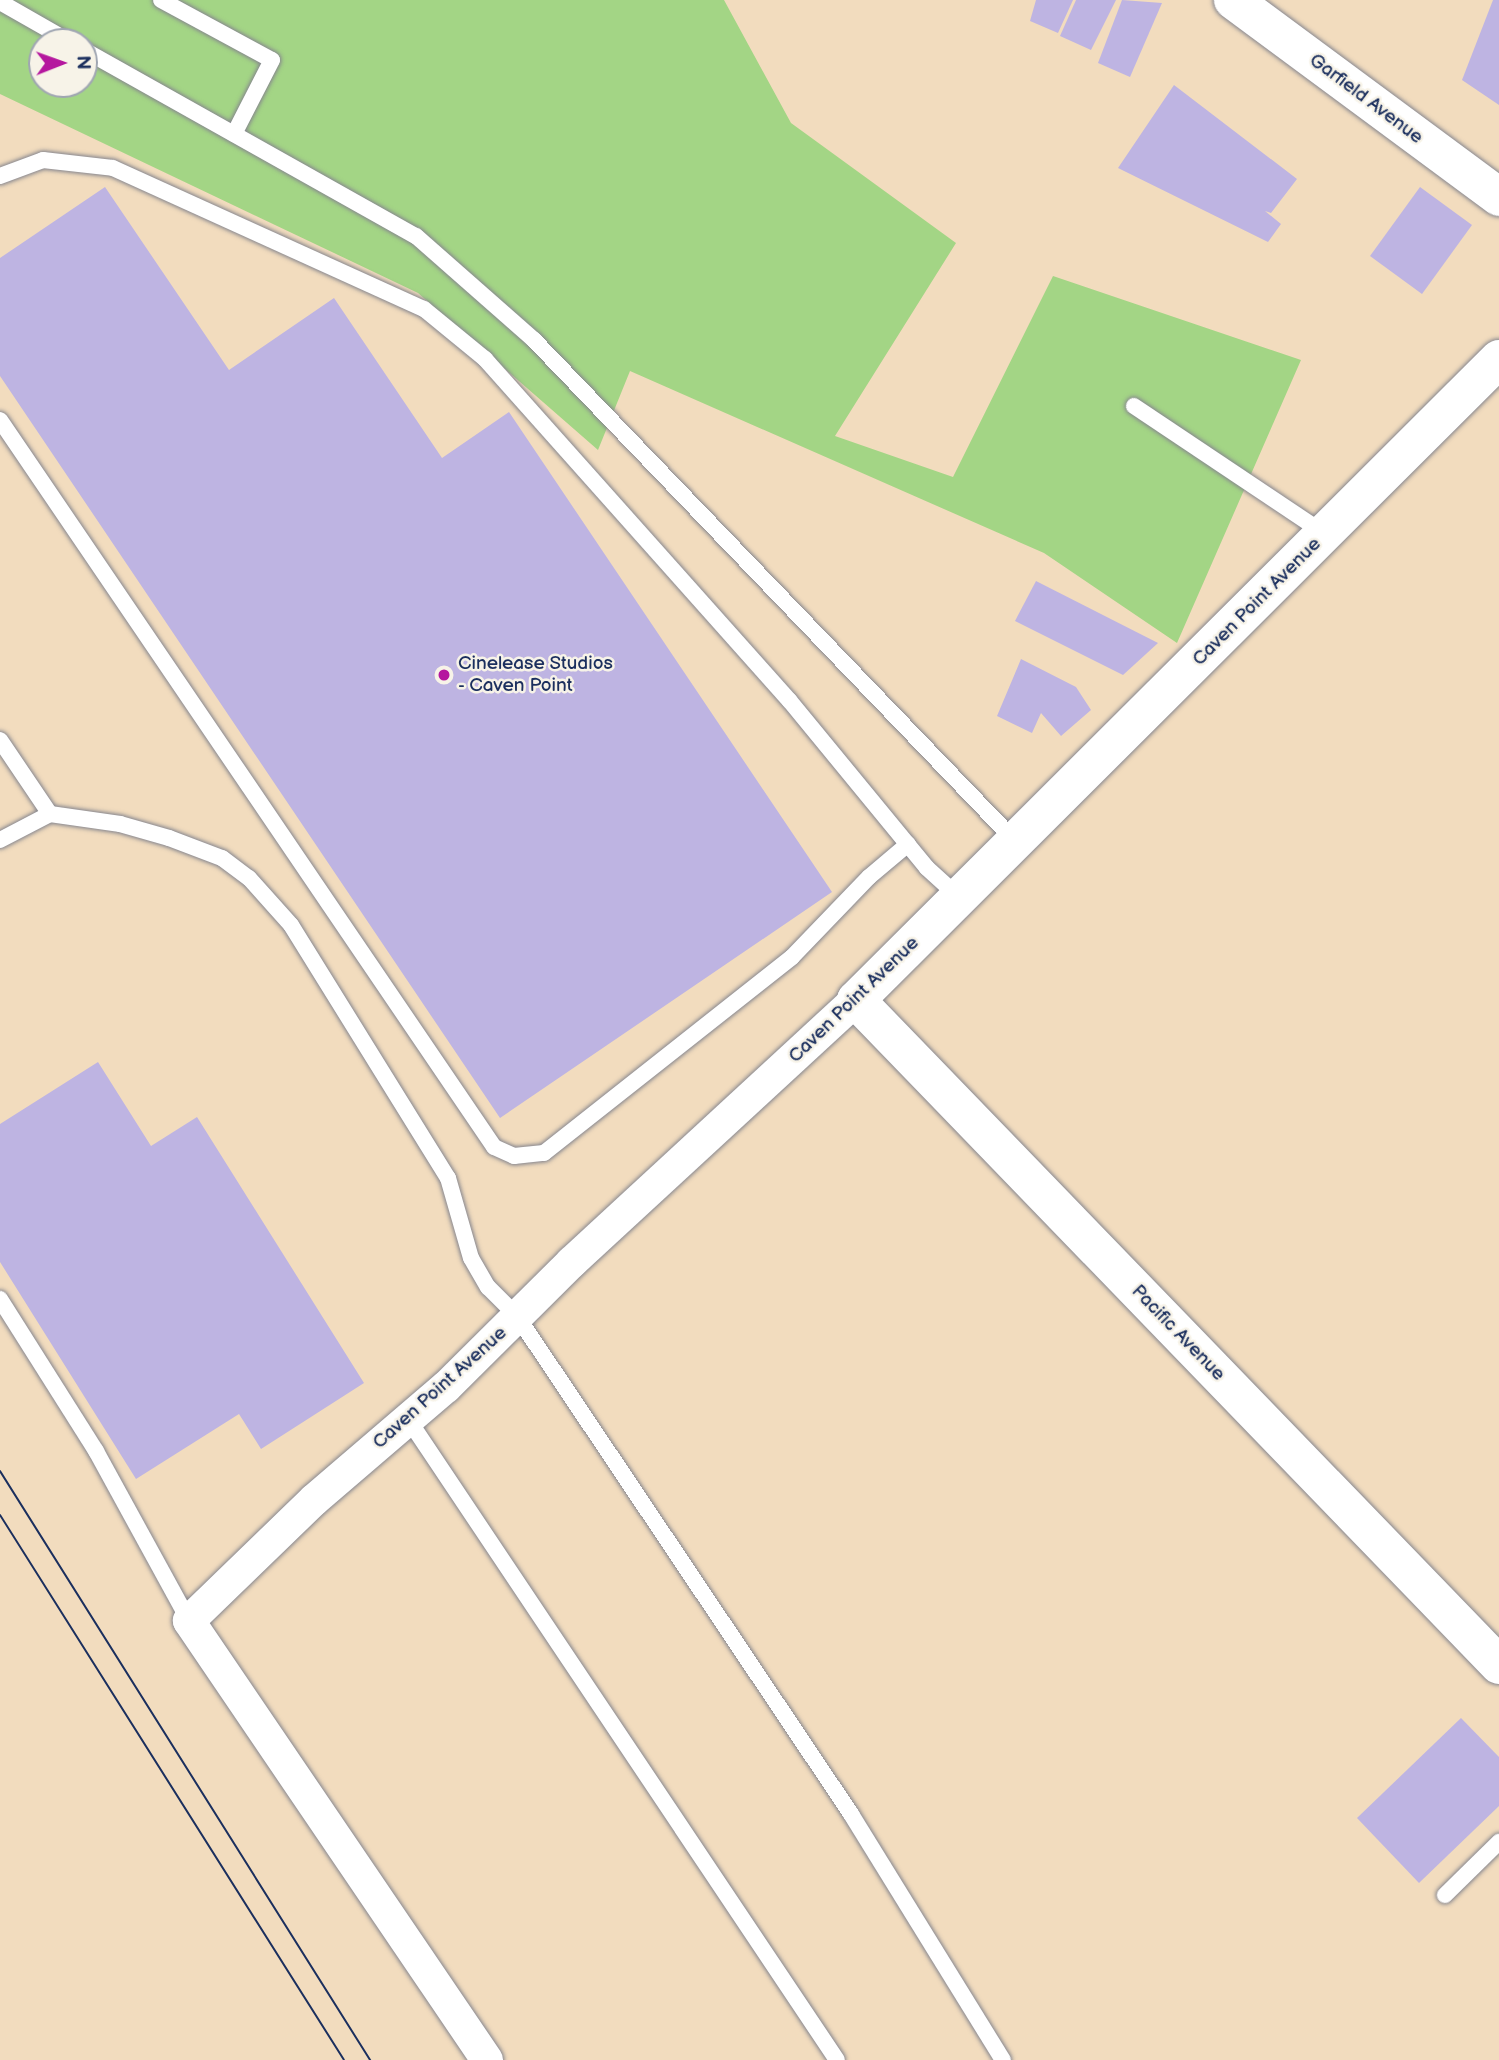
<!DOCTYPE html>
<html>
<head>
<meta charset="utf-8">
<style>
  body { margin:0 }
  #map { position:relative; width:1499px; height:2060px; overflow:hidden; background:#f2dcbe; font-family:"Balsamiq Sans",sans-serif }
  div>[style] { position:absolute }
  [style*='--x'] { left:calc(var(--x)*1px); top:calc(var(--y)*1px); width:calc(var(--w)*1px); rotate:calc(var(--a)*1deg) }
  .green>* { inset:0; background:#a3d585 }
  .building>* { inset:0; background:#beb4e2 }
  .roads { filter:drop-shadow(0 0 2px #86868e) drop-shadow(0 0 2px #86868e) }
  .lane>* { height:16px; margin:-8px; padding:0 8px; transform-origin:8px; border-radius:8px; background:#fff }
  .street>* { height:32px; margin:-16px; padding:0 16px; transform-origin:16px; border-radius:16px; background:#fff }
  .secondary>* { height:38px; margin:-19px; padding:0 19px; transform-origin:19px; border-radius:19px; background:#fff }
  .tram>* { height:2px; margin:-1px; padding:0 1px; transform-origin:1px; border-radius:1px; background:#1b2f5e }
  .dots>* { width:19px; height:19px; translate:-50% -50%; box-sizing:border-box; border:4px solid #f7f3e8; border-radius:50% }
  span { translate:-50% -50%; white-space:nowrap; text-align:center; line-height:1.15; -webkit-text-stroke:5px #f7f3e8; paint-order:stroke }
  .street-label { font-size:19px; color:#1b2f5e }
  .poi-label { font-size:19px; color:#1b2f5e }
  .left { translate:0 -50%; text-align:left }
  .north { position:absolute; left:28px; top:28px; width:70px; height:70px; box-sizing:border-box; background:#f7f3e8; border:2px solid #9fa5b1; border-radius:50%; rotate:89deg; font-size:19px; font-weight:700; line-height:28px; text-align:center; color:#1b2f5e }
  .north::after { content:''; display:block; margin:auto; width:24px; height:32px; background:#b5179e; clip-path:polygon(50% 0,100% 100%,50% 72%,0 100%) }
</style>
</head>
<body>
<div id="map">
  <div class="green">
    <div style="clip-path:polygon(evenodd,0 0,724px 0,791px 123px,956px 243px,835px 436px,953px 477px,1053px 276px,1301px 360px,1177px 643px,1044px 553px,630px 371px,598px 450px,418px 293px,0 94px,0 0,42px 42px,84px 42px,84px 84px,42px 84px,42px 42px)"></div>
  </div>
  <div class="building">
    <div style="clip-path:polygon(1036px 0,1073px 0,1058px 33px,1030px 21px)"></div>
    <div style="clip-path:polygon(1076px 0,1116px 0,1091px 50px,1060px 36px)"></div>
    <div style="clip-path:polygon(1122px 0,1162px 3px,1130px 77px,1098px 63px)"></div>
    <div style="clip-path:polygon(1493px 0,1499px 0,1499px 105px,1462px 80px)"></div>
    <div style="clip-path:polygon(1174px 85px,1297px 179px,1271px 213px,1265px 211px,1281px 224px,1268px 242px,1118px 168px)"></div>
    <div style="clip-path:polygon(105px 187px,229px 370px,334px 298px,442px 458px,509px 412px,832px 892px,500px 1118px,0 376px,0 258px)"></div>
    <div style="clip-path:polygon(1420px 187px,1472px 225px,1422px 294px,1370px 256px)"></div>
    <div style="clip-path:polygon(1036px 581px,1158px 643px,1123px 675px,1015px 621px)"></div>
    <div style="clip-path:polygon(1021px 659px,1076px 687px,1091px 710px,1061px 736px,1041px 713px,1032px 733px,997px 716px)"></div>
    <div style="clip-path:polygon(98px 1062px,151px 1146px,197px 1117px,364px 1383px,261px 1449px,239px 1414px,136px 1479px,0 1262px,0 1124px)"></div>
    <div style="clip-path:polygon(1461px 1718px,1499px 1757px,1499px 1806px,1419px 1883px,1357px 1818px)"></div>
  </div>
  <div class="roads">
    <div class="lane">
      <div style="--x:161;--y:0;--w:126;--a:28.4"></div>
      <div style="--x:272;--y:60;--w:83;--a:117.2"></div>
      <div style="--x:0;--y:2;--w:81;--a:29.7"></div>
      <div style="--x:84;--y:50;--w:381;--a:29.3"></div>
      <div style="--x:416;--y:236;--w:157;--a:41.4"></div>
      <div style="--x:534;--y:340;--w:696;--a:46.16"></div>
      <div style="--x:0;--y:176;--w:46;--a:-20.4"></div>
      <div style="--x:43;--y:160;--w:70;--a:6.5"></div>
      <div style="--x:113;--y:168;--w:341;--a:24.4"></div>
      <div style="--x:424;--y:309;--w:79;--a:39.3"></div>
      <div style="--x:485;--y:359;--w:457;--a:48.3"></div>
      <div style="--x:789;--y:700;--w:217;--a:50.6"></div>
      <div style="--x:927;--y:868;--w:45;--a:42.3"></div>
      <div style="--x:1134;--y:406;--w:230;--a:33.8"></div>
      <div style="--x:0;--y:420;--w:879;--a:55.8"></div>
      <div style="--x:494;--y:1147;--w:22;--a:24"></div>
      <div style="--x:514;--y:1156;--w:30;--a:-6"></div>
      <div style="--x:544;--y:1153;--w:316;--a:-38.3"></div>
      <div style="--x:792;--y:957;--w:111;--a:-46.1"></div>
      <div style="--x:869;--y:877;--w:51;--a:-40.2"></div>
      <div style="--x:0;--y:740;--w:89;--a:56"></div>
      <div style="--x:0;--y:840;--w:56;--a:-27.5"></div>
      <div style="--x:50;--y:814;--w:71;--a:8.1"></div>
      <div style="--x:120;--y:824;--w:51;--a:15.9"></div>
      <div style="--x:169;--y:838;--w:57;--a:20.7"></div>
      <div style="--x:222;--y:858;--w:34;--a:37"></div>
      <div style="--x:249;--y:878;--w:63;--a:48.2"></div>
      <div style="--x:291;--y:925;--w:298;--a:58.2"></div>
      <div style="--x:448;--y:1178;--w:83;--a:74"></div>
      <div style="--x:471;--y:1258;--w:34;--a:60"></div>
      <div style="--x:488;--y:1287;--w:41;--a:45"></div>
      <div style="--x:517;--y:1316;--w:600;--a:56.15"></div>
      <div style="--x:851;--y:1814;--w:289;--a:58.3"></div>
      <div style="--x:0;--y:1299;--w:180;--a:57.7"></div>
      <div style="--x:96;--y:1451;--w:194;--a:61.3"></div>
      <div style="--x:408;--y:1419;--w:771;--a:56.21"></div>
      <div style="--x:1445;--y:1895;--w:76;--a:-44.5"></div>
    </div>
    <div class="street">
      <div style="--x:487;--y:2060;--w:531;--a:-124.17"></div>
      <div style="--x:189;--y:1621;--w:174;--a:-44.1"></div>
      <div style="--x:314;--y:1500;--w:174;--a:-40.6"></div>
      <div style="--x:446;--y:1387;--w:177;--a:-44.8"></div>
      <div style="--x:572;--y:1262;--w:386;--a:-42.7"></div>
    </div>
    <div class="secondary">
      <div style="--x:1233;--y:0;--w:331;--a:36.5"></div>
      <div style="--x:1499;--y:359;--w:908;--a:135.09"></div>
      <div style="--x:856;--y:1000;--w:925;--a:45.96"></div>
    </div>
  </div>
  <div class="tram">
    <div style="--x:0;--y:1471;--w:696;--a:57.86"></div>
    <div style="--x:0;--y:1515;--w:644;--a:57.74"></div>
  </div>
  <div class="dots">
    <div style="left:444px;top:675px;background:#b5179e"></div>
  </div>
  <div class="street-label">
    <span style="left:1366px;top:99px;rotate:37deg">Garfield Avenue</span>
    <span style="left:1257px;top:602px;rotate:-45deg">Caven Point Avenue</span>
    <span style="left:854px;top:1000px;rotate:-44deg">Caven Point Avenue</span>
    <span style="left:1178px;top:1333px;rotate:46deg">Pacific Avenue</span>
    <span style="left:440px;top:1388px;rotate:-42deg">Caven Point Avenue</span>
  </div>
  <div class="poi-label">
    <span class="left" style="left:458px;top:675px">Cinelease Studios<br>- Caven Point</span>
  </div>
  <div class="north">N</div>
</div>
</body>
</html>
